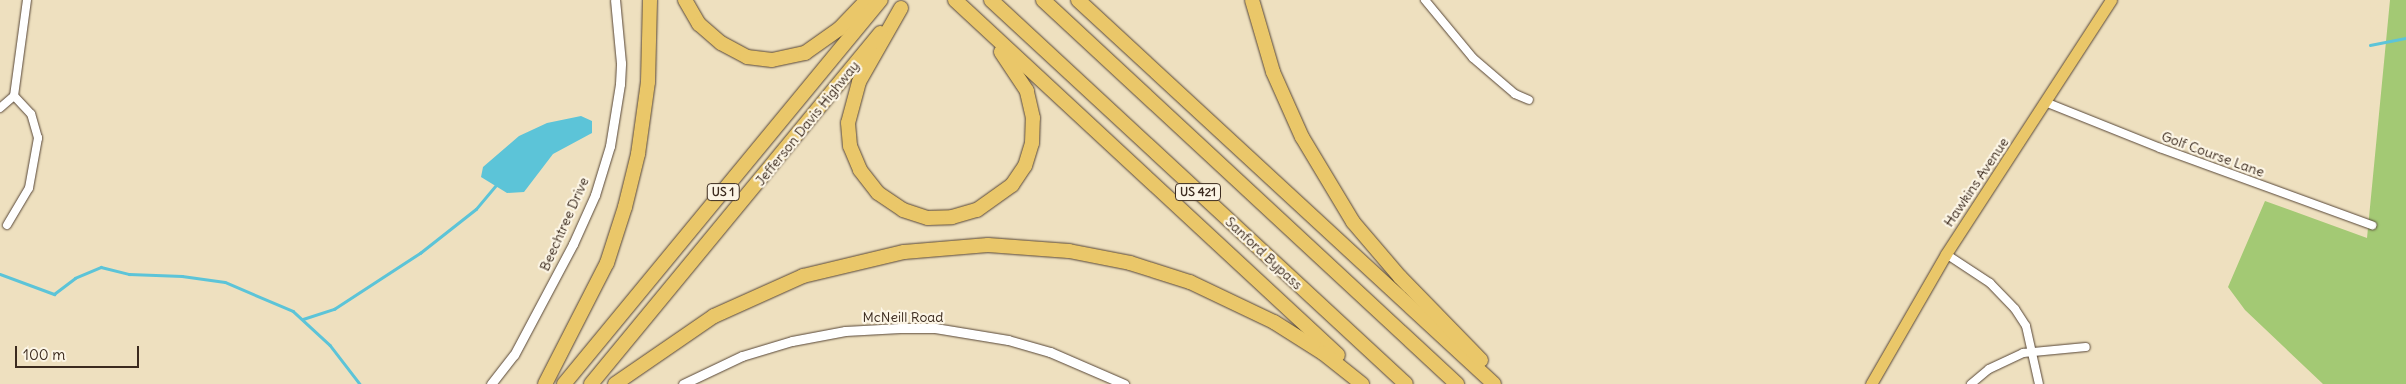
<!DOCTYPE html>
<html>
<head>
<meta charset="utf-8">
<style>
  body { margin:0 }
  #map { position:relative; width:2406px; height:384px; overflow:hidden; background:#eee0bf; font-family:Delius,sans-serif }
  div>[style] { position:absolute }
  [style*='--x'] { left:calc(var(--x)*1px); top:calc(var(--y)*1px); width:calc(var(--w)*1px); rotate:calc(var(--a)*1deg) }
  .green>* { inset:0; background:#a3c974 }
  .water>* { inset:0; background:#5cc4d8 }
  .stream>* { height:2.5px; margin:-1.25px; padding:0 1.25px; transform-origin:1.25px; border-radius:1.25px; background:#5cc4d8 }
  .roads { filter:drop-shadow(0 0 1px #564536) drop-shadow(0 0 1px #564536) }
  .minor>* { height:8px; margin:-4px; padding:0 4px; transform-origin:4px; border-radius:4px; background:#fff }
  .tertiary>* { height:9px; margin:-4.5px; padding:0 4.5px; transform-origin:4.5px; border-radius:4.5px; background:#fff }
  .primary>* { height:11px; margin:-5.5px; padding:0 5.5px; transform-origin:5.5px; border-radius:5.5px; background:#eac769 }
  .motorway>* { height:14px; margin:-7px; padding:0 7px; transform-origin:7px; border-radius:7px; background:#eac769 }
  span { translate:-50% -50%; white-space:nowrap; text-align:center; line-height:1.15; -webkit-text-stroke:4.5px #fcf5e5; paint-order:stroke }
  .shield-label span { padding:1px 4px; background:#fcf5e5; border:1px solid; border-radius:4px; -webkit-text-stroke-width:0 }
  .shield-label { font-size:12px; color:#3b2a1e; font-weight:700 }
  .street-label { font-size:14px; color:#3b2a1e }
  .scale { position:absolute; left:15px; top:346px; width:124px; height:22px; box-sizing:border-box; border:2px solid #3b2a1e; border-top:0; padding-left:6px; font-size:15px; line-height:18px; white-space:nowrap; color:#3b2a1e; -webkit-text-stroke:4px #fcf5e5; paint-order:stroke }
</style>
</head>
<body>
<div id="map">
  <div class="green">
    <div style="clip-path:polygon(2390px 0,2406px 0,2406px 384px,2323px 384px,2245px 310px,2228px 287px,2265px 201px,2367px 238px)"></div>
  </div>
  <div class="water">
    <div style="clip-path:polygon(581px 116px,592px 121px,592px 133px,553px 154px,524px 192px,507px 193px,481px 177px,483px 167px,519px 136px,547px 123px)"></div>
  </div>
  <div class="stream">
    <div style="--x:2370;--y:45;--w:37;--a:-11"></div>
    <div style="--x:0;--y:274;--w:58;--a:20.3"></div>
    <div style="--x:54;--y:294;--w:26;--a:-37"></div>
    <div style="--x:75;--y:278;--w:28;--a:-23"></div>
    <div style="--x:101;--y:267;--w:29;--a:14"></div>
    <div style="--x:129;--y:274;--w:53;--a:2.2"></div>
    <div style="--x:182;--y:276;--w:43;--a:7.9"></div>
    <div style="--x:225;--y:282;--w:74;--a:23.1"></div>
    <div style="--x:293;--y:311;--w:50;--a:42.6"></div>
    <div style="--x:330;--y:345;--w:49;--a:52.4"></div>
    <div style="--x:303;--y:319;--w:33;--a:-18"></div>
    <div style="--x:334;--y:309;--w:103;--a:-33.1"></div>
    <div style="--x:420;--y:253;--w:71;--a:-38.2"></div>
    <div style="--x:476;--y:209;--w:31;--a:-50"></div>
  </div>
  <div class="roads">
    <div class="minor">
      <div style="--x:1425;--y:0;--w:75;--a:50.4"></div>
      <div style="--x:1473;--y:58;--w:55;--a:40.6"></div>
      <div style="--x:1515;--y:94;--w:15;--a:23"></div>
      <div style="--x:2045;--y:102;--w:124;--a:21.8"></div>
      <div style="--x:2160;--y:148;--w:226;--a:20"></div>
      <div style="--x:0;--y:108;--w:18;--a:-41"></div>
      <div style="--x:14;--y:96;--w:97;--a:-82.3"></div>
      <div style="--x:7;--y:225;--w:43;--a:-59.3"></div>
      <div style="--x:29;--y:188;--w:51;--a:-79.8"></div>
      <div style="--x:38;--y:138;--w:25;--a:-106"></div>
      <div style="--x:31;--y:114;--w:25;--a:-133"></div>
      <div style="--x:1946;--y:254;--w:53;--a:33.4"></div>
      <div style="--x:1990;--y:283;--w:36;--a:46"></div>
      <div style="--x:2015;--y:309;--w:20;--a:57"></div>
      <div style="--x:2026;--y:326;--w:59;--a:77.4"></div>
      <div style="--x:1971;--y:384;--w:23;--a:-40"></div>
      <div style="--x:1989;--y:369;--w:38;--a:-25"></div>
      <div style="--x:2023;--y:353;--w:63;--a:-5.4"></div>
    </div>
    <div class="tertiary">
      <div style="--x:491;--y:384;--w:37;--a:-52"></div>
      <div style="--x:514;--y:355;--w:126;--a:-62"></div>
      <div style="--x:573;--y:244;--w:54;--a:-65.8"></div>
      <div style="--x:595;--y:195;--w:51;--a:-73"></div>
      <div style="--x:610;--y:146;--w:63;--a:-80.8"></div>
      <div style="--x:620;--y:84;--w:21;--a:-87"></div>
      <div style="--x:621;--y:63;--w:63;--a:-95.4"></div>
      <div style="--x:683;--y:384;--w:65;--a:-25.4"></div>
      <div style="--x:742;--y:356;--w:52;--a:-16.7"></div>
      <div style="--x:792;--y:341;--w:54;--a:-10.7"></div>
      <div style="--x:845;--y:331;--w:55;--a:-3.1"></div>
      <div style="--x:900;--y:328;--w:35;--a:0"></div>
      <div style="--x:935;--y:328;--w:74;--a:9.3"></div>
      <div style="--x:1008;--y:340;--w:44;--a:15.9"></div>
      <div style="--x:1050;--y:352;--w:81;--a:23.4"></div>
    </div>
    <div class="primary">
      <div style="--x:1871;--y:384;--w:150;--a:-60"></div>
      <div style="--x:1946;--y:254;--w:303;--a:-57"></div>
    </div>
    <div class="motorway">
      <div style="--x:685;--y:0;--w:28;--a:60"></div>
      <div style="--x:699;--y:24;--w:29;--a:41"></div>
      <div style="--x:721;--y:43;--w:30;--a:28"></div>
      <div style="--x:747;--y:57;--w:25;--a:7"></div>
      <div style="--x:772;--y:60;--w:34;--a:-12"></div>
      <div style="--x:805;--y:53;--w:42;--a:-35.2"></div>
      <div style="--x:839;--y:29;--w:40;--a:-46"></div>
      <div style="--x:955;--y:0;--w:522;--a:42.83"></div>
      <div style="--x:991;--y:0;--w:565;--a:42.78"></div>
      <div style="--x:1043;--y:0;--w:565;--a:42.85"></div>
      <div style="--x:1078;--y:0;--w:566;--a:42.71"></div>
      <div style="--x:1252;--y:0;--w:75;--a:73.7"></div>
      <div style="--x:1273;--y:72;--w:71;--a:66"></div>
      <div style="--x:1302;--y:137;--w:99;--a:59"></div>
      <div style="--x:1353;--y:222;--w:72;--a:49.5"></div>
      <div style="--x:1400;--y:277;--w:116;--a:45.7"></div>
      <div style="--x:901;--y:8;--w:85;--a:119.6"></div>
      <div style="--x:859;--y:82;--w:42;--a:105"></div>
      <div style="--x:848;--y:123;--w:23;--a:85"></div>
      <div style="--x:850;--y:146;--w:26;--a:67"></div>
      <div style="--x:860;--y:170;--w:29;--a:52"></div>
      <div style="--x:878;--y:193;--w:30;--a:34"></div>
      <div style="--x:903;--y:210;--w:26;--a:18"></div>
      <div style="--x:928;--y:218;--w:24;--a:-2"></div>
      <div style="--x:952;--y:217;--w:26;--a:-16"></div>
      <div style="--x:977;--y:210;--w:43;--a:-35.5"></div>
      <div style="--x:1012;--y:185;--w:23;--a:-56"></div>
      <div style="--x:1025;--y:166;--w:24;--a:-73"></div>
      <div style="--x:1032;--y:143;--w:25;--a:-88"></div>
      <div style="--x:1033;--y:118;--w:28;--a:-103"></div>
      <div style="--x:1027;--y:91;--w:47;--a:-123.7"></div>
      <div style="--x:545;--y:384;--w:136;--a:-62.9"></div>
      <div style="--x:607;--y:263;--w:59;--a:-72.2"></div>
      <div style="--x:625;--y:207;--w:55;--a:-76.2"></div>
      <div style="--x:638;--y:154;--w:73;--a:-82.1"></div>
      <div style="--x:648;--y:82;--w:82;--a:-88.6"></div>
      <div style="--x:564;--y:384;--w:498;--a:-50.5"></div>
      <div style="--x:591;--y:384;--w:455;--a:-50.5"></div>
      <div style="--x:615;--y:384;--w:120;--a:-34.5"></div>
      <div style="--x:714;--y:316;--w:98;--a:-24.2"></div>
      <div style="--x:803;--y:276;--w:104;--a:-13.4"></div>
      <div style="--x:904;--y:252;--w:84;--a:-4.8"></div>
      <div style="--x:988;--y:245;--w:81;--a:4.2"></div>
      <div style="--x:1069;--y:251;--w:62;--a:11.1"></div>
      <div style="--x:1130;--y:263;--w:63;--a:17.6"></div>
      <div style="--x:1190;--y:282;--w:93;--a:25.5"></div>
      <div style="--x:1274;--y:322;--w:58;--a:32.3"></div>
      <div style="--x:1323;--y:353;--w:50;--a:38.5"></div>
    </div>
  </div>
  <div class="shield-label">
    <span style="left:723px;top:192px">US 1</span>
    <span style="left:1198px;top:192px">US 421</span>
  </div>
  <div class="street-label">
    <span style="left:807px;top:123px;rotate:-51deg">Jefferson Davis Highway</span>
    <span style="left:2213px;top:154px;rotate:20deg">Golf Course Lane</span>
    <span style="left:1976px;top:182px;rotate:-56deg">Hawkins Avenue</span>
    <span style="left:564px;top:224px;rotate:-66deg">Beechtree Drive</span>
    <span style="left:1264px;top:253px;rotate:43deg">Sanford Bypass</span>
    <span style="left:903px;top:317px">McNeill Road</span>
  </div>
  <div class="scale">100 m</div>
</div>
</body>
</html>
